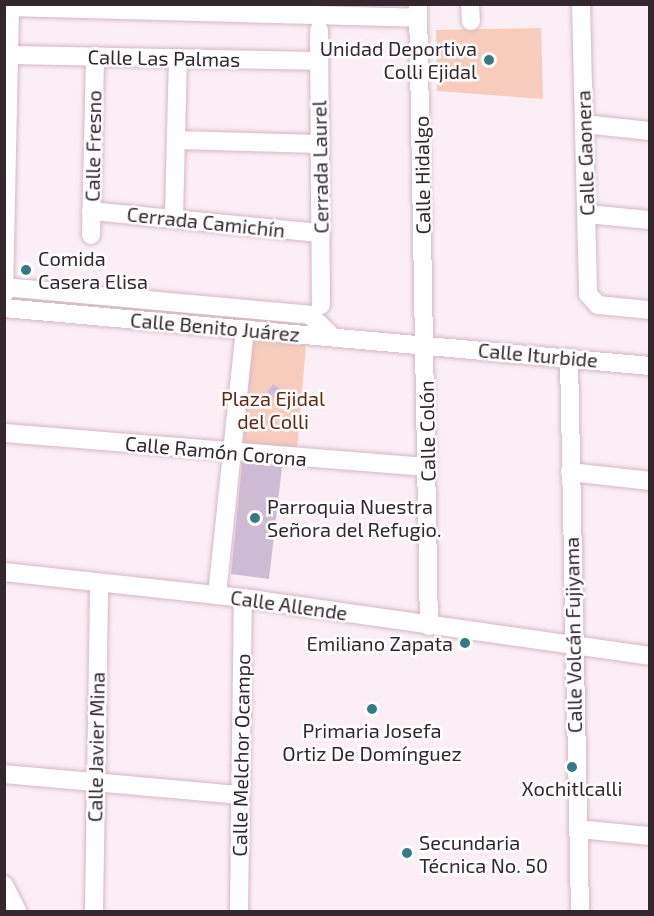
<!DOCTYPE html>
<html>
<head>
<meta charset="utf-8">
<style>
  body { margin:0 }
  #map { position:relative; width:654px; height:916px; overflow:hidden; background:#fbeff5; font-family:"Exo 2",sans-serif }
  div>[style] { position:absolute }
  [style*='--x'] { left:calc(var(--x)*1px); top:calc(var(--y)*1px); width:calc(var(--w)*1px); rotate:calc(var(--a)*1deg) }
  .green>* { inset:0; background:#f7ccbc }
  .building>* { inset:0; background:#cebcd4 }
  .roads { filter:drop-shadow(0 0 2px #d4b7c7) drop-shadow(0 0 2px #d4b7c7) }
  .minor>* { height:18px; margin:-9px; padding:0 9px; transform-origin:9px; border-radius:9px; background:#fff }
  .dots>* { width:16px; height:16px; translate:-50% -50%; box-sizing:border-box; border:3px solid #fff; border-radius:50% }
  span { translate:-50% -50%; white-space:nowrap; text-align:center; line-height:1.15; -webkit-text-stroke:5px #fff; paint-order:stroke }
  .poi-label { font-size:20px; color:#34282e }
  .right { translate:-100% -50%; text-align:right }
  .left { translate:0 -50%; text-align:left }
  .street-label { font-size:20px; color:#34282e }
  .park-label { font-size:20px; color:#64260e }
  .frame { position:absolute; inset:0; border:6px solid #34282e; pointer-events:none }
</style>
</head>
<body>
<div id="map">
  <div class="green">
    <div style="clip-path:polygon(541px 28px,543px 99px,437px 91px,436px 30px)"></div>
    <div style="clip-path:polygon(253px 339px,306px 344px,297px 451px,243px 445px)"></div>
  </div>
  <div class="building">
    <div style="clip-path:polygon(273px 384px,285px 393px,279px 401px,267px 392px)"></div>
    <div style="clip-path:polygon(242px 463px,282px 467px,269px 579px,231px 574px)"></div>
  </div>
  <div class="roads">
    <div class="minor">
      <div style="--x:418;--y:4;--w:622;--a:88.99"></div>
      <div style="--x:470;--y:4;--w:17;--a:87"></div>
      <div style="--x:581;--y:4;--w:290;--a:88.6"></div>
      <div style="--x:588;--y:294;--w:15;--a:48"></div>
      <div style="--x:598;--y:305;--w:52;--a:5.5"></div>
      <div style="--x:10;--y:7;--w:408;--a:1.5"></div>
      <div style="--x:319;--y:30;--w:275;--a:89.6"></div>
      <div style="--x:9;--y:55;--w:310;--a:1.1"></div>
      <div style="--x:584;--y:124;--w:66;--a:6.1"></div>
      <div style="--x:176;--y:140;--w:144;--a:1.6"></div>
      <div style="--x:91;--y:211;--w:231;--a:5.5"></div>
      <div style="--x:587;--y:214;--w:63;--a:5.4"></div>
      <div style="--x:174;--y:218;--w:160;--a:-88.6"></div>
      <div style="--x:91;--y:235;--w:179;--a:-88.7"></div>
      <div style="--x:4;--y:287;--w:307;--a:5.2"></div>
      <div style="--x:310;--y:315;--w:32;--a:44"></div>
      <div style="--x:4;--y:294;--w:290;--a:-88.8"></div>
      <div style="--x:4;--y:308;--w:649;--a:5.13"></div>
      <div style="--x:569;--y:358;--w:554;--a:88.86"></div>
      <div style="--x:4;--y:433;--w:424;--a:4.6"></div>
      <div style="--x:570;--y:472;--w:81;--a:6.4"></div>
      <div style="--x:4;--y:572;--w:240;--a:6.2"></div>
      <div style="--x:243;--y:598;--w:411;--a:8.1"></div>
      <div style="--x:217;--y:595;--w:267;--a:-84"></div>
      <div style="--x:4;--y:774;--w:237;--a:5.1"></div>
      <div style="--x:578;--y:829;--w:72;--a:5.6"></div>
      <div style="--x:4;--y:885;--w:30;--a:63"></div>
      <div style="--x:94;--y:912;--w:329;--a:-89.1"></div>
      <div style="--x:239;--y:912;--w:314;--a:-89.3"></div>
    </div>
  </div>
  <div class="dots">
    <div style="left:489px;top:60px;background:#347c85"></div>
    <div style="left:26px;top:270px;background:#347c85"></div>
    <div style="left:255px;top:518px;background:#347c85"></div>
    <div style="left:465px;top:643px;background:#347c85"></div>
    <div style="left:372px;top:709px;background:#347c85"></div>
    <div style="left:572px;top:767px;background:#347c85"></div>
    <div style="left:407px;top:853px;background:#347c85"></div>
  </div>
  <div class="poi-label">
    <span class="right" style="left:477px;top:60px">Unidad Deportiva<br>Colli Ejidal</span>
    <span class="left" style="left:38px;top:270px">Comida<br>Casera Elisa</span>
    <span class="left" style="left:267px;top:518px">Parroquia Nuestra<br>Señora del Refugio.</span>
    <span class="right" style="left:453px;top:643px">Emiliano Zapata</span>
    <span style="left:372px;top:742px">Primaria Josefa<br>Ortiz De Domínguez</span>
    <span style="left:572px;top:788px">Xochitlcalli</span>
    <span class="left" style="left:419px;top:854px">Secundaria<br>Técnica No. 50</span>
  </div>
  <div class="street-label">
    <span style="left:164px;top:58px;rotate:1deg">Calle Las Palmas</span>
    <span style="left:93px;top:146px;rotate:-89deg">Calle Fresno</span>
    <span style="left:585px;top:153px;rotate:-92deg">Calle Gaonera</span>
    <span style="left:320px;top:167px;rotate:-91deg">Cerrada Laurel</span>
    <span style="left:422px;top:175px;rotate:-91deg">Calle Hidalgo</span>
    <span style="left:206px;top:222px;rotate:6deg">Cerrada Camichín</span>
    <span style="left:215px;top:327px;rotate:5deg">Calle Benito Juárez</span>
    <span style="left:538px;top:355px;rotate:5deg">Calle Iturbide</span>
    <span style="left:427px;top:431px;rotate:-91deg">Calle Colón</span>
    <span style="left:216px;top:451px;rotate:5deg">Calle Ramón Corona</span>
    <span style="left:289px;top:605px;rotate:8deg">Calle Allende</span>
    <span style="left:573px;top:635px;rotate:-91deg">Calle Volcán Fujiyama</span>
    <span style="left:96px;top:747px;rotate:-89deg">Calle Javier Mina</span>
    <span style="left:241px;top:755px;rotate:-89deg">Calle Melchor Ocampo</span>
  </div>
  <div class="park-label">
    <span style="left:273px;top:410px">Plaza Ejidal<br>del Colli</span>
  </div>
  <div class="frame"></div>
</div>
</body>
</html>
